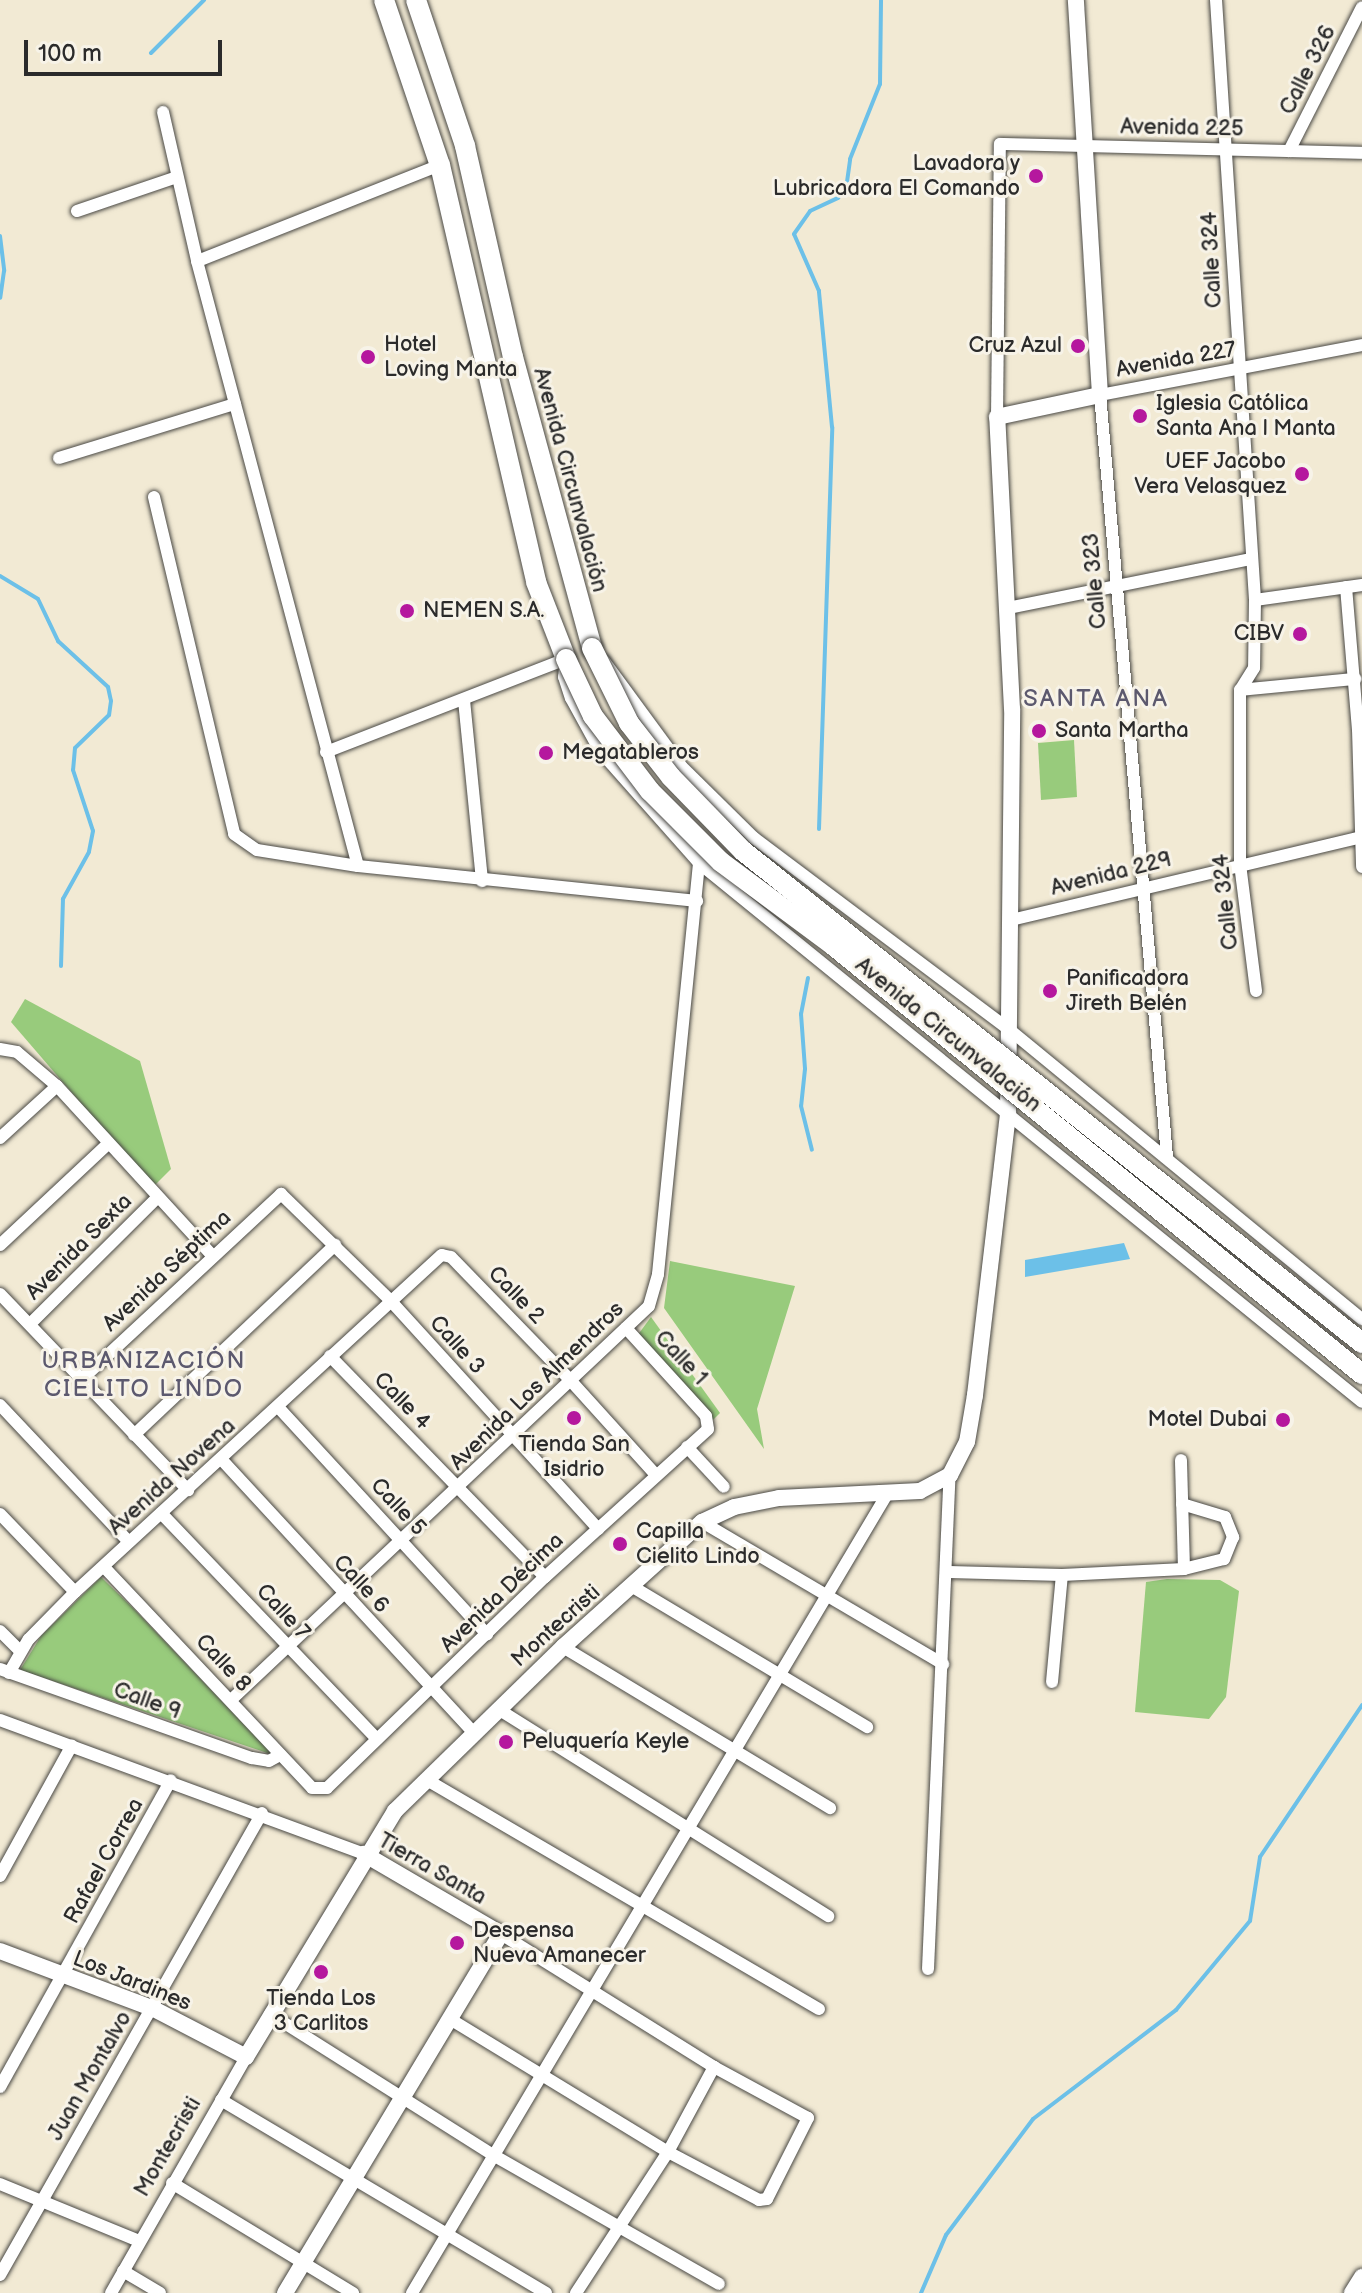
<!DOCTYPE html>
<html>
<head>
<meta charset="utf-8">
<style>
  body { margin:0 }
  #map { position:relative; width:1362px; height:2293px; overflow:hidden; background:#f2ead4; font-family:"Balsamiq Sans",sans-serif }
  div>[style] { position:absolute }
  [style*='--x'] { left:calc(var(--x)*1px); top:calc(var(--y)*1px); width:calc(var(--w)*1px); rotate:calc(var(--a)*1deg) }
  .green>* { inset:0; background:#98cb7c }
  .water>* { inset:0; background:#6cc0e8 }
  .stream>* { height:4px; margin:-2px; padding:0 2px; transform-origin:2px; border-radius:2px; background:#6cc0e8 }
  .roads { filter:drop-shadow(0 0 2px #494844) drop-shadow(0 0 2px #494844) }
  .minor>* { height:12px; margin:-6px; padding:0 6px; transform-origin:6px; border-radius:6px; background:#fff }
  .tertiary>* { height:16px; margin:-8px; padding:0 8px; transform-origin:8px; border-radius:8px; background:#fff }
  .trunk>* { height:20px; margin:-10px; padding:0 10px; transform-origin:10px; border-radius:10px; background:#fff }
  .bridges { filter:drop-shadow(0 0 2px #494844) drop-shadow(0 0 2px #494844) }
  .trunk-bridge>* { height:20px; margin:-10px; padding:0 10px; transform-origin:10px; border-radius:10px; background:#fff }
  .dots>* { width:22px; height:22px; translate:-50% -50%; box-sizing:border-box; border:4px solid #f7f3e8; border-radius:50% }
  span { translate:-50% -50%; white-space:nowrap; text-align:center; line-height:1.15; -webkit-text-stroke:6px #f7f3e8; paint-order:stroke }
  .street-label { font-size:22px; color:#2b2b2b }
  .poi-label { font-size:22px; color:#2b2b2b }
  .right { translate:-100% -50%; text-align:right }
  .left { translate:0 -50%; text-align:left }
  .neighbourhood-label { font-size:24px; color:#5c596e; letter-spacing:2px }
  .scale { position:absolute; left:24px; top:40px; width:198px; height:36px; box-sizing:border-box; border:4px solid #2b2b2b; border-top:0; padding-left:10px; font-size:24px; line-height:28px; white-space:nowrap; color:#2b2b2b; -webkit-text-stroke:6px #f7f3e8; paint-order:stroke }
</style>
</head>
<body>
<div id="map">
  <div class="green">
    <div style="clip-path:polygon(1074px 740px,1077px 797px,1041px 800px,1038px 743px)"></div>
    <div style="clip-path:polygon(25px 999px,140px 1061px,171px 1169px,153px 1187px,11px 1022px)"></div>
    <div style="clip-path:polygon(670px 1261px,795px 1286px,757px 1409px,764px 1449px,664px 1308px)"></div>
    <div style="clip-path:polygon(651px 1317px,720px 1413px,713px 1420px,637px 1336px)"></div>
    <div style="clip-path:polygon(101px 1577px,134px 1609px,273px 1755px,20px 1670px,41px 1636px)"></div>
    <div style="clip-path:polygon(1167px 1579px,1220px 1580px,1239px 1591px,1226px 1697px,1209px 1719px,1135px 1712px,1146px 1582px)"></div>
  </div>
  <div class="water">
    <div style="clip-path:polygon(1124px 1243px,1130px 1259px,1025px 1277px,1025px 1260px)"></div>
  </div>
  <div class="stream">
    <div style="--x:151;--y:53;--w:75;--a:-45"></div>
    <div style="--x:0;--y:236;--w:35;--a:83"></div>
    <div style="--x:4;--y:271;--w:27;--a:98"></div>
    <div style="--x:0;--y:576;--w:44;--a:31.2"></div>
    <div style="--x:38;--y:599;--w:47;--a:64.5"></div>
    <div style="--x:58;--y:641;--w:68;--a:42.6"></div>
    <div style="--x:108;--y:687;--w:14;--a:78"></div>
    <div style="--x:111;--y:701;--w:14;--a:98"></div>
    <div style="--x:109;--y:715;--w:47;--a:135.9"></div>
    <div style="--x:75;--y:748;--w:22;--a:95"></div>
    <div style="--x:73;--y:770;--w:64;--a:71.8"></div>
    <div style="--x:93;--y:831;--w:21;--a:101"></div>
    <div style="--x:89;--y:852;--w:54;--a:119"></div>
    <div style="--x:63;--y:899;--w:67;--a:91.7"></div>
    <div style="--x:819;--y:829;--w:402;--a:-88.1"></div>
    <div style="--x:832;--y:427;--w:137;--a:-95.5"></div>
    <div style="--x:819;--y:291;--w:62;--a:-113.7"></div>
    <div style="--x:794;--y:234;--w:28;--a:-55"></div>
    <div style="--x:810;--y:211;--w:31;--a:-25"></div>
    <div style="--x:838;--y:198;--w:12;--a:-48"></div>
    <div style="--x:846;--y:189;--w:30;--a:-82"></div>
    <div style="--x:850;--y:159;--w:81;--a:-68.2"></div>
    <div style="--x:880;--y:84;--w:84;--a:-89.3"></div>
    <div style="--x:808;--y:978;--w:37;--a:101"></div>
    <div style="--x:801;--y:1014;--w:55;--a:85.8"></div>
    <div style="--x:805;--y:1069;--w:37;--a:96"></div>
    <div style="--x:801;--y:1106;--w:45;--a:76"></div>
    <div style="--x:921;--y:2293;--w:63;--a:-66.7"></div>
    <div style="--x:946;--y:2235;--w:145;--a:-53.1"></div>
    <div style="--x:1033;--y:2119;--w:180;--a:-37.3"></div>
    <div style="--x:1176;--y:2010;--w:116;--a:-50.3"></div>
    <div style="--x:1250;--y:1921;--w:65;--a:-81.1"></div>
    <div style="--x:1260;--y:1857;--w:183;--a:-56.1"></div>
  </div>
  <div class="roads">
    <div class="minor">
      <div style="--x:1216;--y:0;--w:601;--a:86.28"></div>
      <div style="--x:1255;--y:600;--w:68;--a:90.8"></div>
      <div style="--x:1254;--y:668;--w:26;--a:122"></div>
      <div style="--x:1240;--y:690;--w:174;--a:90"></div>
      <div style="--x:1240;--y:864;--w:128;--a:82.8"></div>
      <div style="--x:163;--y:112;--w:153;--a:77.1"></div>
      <div style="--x:1289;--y:151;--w:161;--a:-63.1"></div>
      <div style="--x:440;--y:165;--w:261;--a:158.4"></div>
      <div style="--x:197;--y:261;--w:626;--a:75.1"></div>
      <div style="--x:358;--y:866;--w:341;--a:5.9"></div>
      <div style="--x:77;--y:211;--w:106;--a:-18.8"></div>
      <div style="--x:997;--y:417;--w:273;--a:-89.4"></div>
      <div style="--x:1000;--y:144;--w:362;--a:1.4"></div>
      <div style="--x:59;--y:458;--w:184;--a:-17.1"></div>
      <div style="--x:154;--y:497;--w:346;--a:76.6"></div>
      <div style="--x:234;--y:834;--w:28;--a:35"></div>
      <div style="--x:257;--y:850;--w:102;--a:9"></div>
      <div style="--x:1346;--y:587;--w:143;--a:85.2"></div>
      <div style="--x:1358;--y:729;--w:138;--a:88.3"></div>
      <div style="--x:1255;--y:600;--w:108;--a:-8"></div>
      <div style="--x:1008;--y:608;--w:247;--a:-11.4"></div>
      <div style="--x:604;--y:661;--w:130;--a:53.7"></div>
      <div style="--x:681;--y:766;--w:103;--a:44.6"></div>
      <div style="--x:754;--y:838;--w:321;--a:36.9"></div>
      <div style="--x:1011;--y:1031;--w:454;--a:39.4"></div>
      <div style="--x:1240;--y:690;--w:116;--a:-5.5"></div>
      <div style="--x:464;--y:700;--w:182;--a:84.3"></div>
      <div style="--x:326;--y:752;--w:257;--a:-21.2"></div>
      <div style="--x:566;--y:659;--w:18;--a:96"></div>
      <div style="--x:564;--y:677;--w:22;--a:72"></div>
      <div style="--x:571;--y:698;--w:60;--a:61.3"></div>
      <div style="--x:600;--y:751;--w:149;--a:48.5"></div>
      <div style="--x:699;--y:863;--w:854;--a:39.11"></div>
      <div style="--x:1011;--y:920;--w:361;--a:-13.3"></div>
      <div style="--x:0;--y:1049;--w:17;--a:10"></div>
      <div style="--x:17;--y:1052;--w:52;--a:40.4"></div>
      <div style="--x:57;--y:1086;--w:229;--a:47.5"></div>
      <div style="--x:0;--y:1138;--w:77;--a:-42.4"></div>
      <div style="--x:1167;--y:1157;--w:765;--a:-95.02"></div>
      <div style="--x:1100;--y:395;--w:267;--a:-10.8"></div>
      <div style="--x:0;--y:1245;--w:146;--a:-43.1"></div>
      <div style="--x:0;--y:1294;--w:272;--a:46.2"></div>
      <div style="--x:30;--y:1324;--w:177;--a:-44.8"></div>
      <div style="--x:330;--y:1356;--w:308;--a:45.8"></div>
      <div style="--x:82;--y:1379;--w:272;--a:-42.9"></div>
      <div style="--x:281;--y:1194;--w:151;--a:44.2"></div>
      <div style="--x:389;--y:1299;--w:311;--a:47.7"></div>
      <div style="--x:0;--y:1405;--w:188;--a:46.7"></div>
      <div style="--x:278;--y:1407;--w:309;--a:47.4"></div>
      <div style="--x:134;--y:1435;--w:277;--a:-43.4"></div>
      <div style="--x:687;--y:1447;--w:54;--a:47.2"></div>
      <div style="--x:222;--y:1460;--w:372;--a:47.3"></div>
      <div style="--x:1182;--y:1504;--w:45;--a:16.8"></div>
      <div style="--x:1225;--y:1517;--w:22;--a:68"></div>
      <div style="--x:1233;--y:1537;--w:24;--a:112"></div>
      <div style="--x:1224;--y:1559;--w:41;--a:166"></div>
      <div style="--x:161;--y:1513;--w:311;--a:46.3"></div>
      <div style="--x:0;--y:1514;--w:108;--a:46.1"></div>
      <div style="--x:702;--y:1522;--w:280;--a:30.5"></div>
      <div style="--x:104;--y:1567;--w:303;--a:46.7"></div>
      <div style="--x:312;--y:1788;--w:15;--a:0"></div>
      <div style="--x:327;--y:1788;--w:303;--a:-44.1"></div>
      <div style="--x:545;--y:1577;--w:220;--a:-42.2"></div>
      <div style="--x:708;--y:1429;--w:13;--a:-99"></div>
      <div style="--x:706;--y:1416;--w:119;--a:-132.3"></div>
      <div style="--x:949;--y:1572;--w:113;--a:1.5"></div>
      <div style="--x:1062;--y:1575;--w:122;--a:-2.8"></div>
      <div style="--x:1184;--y:1569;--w:109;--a:-91.6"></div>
      <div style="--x:633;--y:1587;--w:273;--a:30.9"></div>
      <div style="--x:0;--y:1631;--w:28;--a:45"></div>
      <div style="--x:563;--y:1647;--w:312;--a:31.1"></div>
      <div style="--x:0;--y:1669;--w:267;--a:19.5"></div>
      <div style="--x:252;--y:1758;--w:17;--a:10"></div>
      <div style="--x:269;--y:1761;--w:13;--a:-29"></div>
      <div style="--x:9;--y:1673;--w:39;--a:-60"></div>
      <div style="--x:29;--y:1639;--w:66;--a:-45.6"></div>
      <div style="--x:75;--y:1592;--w:498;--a:-42.6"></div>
      <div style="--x:442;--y:1255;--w:9;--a:13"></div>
      <div style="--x:451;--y:1257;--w:173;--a:45.9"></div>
      <div style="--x:571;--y:1381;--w:125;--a:47.9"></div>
      <div style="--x:1052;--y:1682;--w:107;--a:-84.7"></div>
      <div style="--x:231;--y:1700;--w:574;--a:-43.31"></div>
      <div style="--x:649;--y:1306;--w:33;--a:-74"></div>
      <div style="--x:658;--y:1274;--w:413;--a:-84.3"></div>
      <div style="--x:498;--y:1709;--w:390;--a:32.1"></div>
      <div style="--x:0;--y:1720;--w:388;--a:20.2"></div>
      <div style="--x:427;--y:1780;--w:454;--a:30.3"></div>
      <div style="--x:0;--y:1876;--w:149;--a:-61.2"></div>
      <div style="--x:928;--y:1969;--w:494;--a:-87.5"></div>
      <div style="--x:270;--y:2014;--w:264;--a:32.3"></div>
      <div style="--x:493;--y:2155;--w:260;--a:29.7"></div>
      <div style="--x:450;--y:2019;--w:255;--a:31.4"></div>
      <div style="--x:668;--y:2152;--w:103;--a:27.8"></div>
      <div style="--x:759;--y:2200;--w:8;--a:-7"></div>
      <div style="--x:767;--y:2199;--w:91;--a:-63.2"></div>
      <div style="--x:808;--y:2118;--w:107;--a:-151.5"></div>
      <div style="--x:714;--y:2067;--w:251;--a:-148"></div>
      <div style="--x:0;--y:2087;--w:351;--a:-60.9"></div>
      <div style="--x:221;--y:2100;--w:378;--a:30.7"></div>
      <div style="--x:172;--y:2183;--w:212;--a:31.3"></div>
      <div style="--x:0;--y:2184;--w:150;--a:22.3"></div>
      <div style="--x:123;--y:2271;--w:43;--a:30.7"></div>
      <div style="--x:0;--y:2275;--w:531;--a:-60.44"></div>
      <div style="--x:111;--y:2293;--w:272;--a:-60.2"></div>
      <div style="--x:412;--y:2293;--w:927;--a:-59.26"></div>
      <div style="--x:576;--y:2293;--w:168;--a:-56.9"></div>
      <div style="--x:668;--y:2152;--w:97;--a:-61.6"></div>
    </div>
    <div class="tertiary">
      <div style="--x:0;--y:1951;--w:162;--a:20.6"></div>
      <div style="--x:152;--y:2008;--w:106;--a:27.5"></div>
      <div style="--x:246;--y:2057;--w:288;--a:-58.8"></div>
      <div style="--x:395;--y:1811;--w:235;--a:-44.3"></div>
      <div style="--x:563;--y:1647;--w:187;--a:-42"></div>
      <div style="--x:702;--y:1522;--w:35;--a:-25"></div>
      <div style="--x:734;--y:1507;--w:46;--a:-11.3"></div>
      <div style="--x:779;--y:1498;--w:141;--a:-2.8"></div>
      <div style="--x:920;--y:1491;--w:34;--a:-28"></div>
      <div style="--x:950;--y:1475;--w:37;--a:-63"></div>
      <div style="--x:967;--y:1442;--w:48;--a:-80.3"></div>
      <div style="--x:975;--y:1395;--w:283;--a:-83.3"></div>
      <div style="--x:1008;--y:1114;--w:405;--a:-89.4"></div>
      <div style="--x:1012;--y:709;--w:292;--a:-92.9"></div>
      <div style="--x:997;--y:417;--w:105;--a:-12.1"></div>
      <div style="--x:1100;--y:395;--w:396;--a:-93.5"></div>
      <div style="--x:285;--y:2293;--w:419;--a:-59"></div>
      <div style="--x:501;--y:1934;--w:159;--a:-149.7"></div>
      <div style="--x:1352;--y:2293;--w:19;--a:-58"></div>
    </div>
    <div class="trunk">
      <div style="--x:384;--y:0;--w:174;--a:71.3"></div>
      <div style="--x:440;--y:165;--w:428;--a:77"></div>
      <div style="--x:536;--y:582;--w:83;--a:68.7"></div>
      <div style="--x:416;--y:0;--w:154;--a:71.4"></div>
      <div style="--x:465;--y:146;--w:216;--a:77.2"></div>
      <div style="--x:513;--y:357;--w:302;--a:74.8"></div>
    </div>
  </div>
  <div class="bridges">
    <div class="trunk-bridge">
      <div style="--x:592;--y:648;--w:84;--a:63.7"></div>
      <div style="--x:629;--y:723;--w:68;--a:52.1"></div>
      <div style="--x:671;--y:777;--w:103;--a:45.8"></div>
      <div style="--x:743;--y:851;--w:791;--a:38.48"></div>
      <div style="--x:566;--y:659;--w:63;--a:64.7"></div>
      <div style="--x:593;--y:716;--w:94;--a:52.8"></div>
      <div style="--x:650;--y:791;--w:100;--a:45"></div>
      <div style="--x:721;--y:862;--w:141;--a:36.6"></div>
      <div style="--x:834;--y:946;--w:680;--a:39.03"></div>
    </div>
  </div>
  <div class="dots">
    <div style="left:1036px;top:176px;background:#b5179e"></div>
    <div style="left:1078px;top:346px;background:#b5179e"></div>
    <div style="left:368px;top:357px;background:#b5179e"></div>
    <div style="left:1140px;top:416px;background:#b5179e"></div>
    <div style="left:1302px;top:474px;background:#b5179e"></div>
    <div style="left:407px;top:611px;background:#b5179e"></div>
    <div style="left:1300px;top:634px;background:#b5179e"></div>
    <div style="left:1039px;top:731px;background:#b5179e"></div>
    <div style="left:546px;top:753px;background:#b5179e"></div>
    <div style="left:1050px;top:991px;background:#b5179e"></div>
    <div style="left:574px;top:1418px;background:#b5179e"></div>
    <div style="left:1283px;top:1420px;background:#b5179e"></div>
    <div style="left:620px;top:1544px;background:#b5179e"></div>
    <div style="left:506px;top:1742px;background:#b5179e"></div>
    <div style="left:457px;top:1943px;background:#b5179e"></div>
    <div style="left:321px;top:1972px;background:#b5179e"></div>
  </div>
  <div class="street-label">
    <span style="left:1308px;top:70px;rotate:-63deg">Calle 326</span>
    <span style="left:1182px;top:128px;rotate:1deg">Avenida 225</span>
    <span style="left:1212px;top:260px;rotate:-93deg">Calle 324</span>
    <span style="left:1176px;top:360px;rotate:-10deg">Avenida 227</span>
    <span style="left:570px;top:480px;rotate:75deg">Avenida Circunvalación</span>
    <span style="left:1095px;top:581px;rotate:-95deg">Calle 323</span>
    <span style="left:1111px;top:874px;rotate:-14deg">Avenida 229</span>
    <span style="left:1226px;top:902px;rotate:-96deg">Calle 324</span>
    <span style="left:948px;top:1035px;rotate:39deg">Avenida Circunvalación</span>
    <span style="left:79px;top:1247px;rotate:-45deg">Avenida Sexta</span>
    <span style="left:167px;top:1271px;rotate:-43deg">Avenida Séptima</span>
    <span style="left:516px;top:1295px;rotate:46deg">Calle 2</span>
    <span style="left:457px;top:1345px;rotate:48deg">Calle 3</span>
    <span style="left:681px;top:1358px;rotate:47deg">Calle 1</span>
    <span style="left:537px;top:1386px;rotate:-44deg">Avenida Los Almendros</span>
    <span style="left:402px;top:1401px;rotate:46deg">Calle 4</span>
    <span style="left:172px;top:1477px;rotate:-42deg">Avenida Novena</span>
    <span style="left:398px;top:1507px;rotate:47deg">Calle 5</span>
    <span style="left:361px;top:1584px;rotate:47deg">Calle 6</span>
    <span style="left:502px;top:1593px;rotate:-44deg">Avenida Décima</span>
    <span style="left:283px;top:1612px;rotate:47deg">Calle 7</span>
    <span style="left:556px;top:1626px;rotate:-42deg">Montecristi</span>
    <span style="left:223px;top:1663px;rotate:47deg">Calle 8</span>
    <span style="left:147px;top:1701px;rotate:20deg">Calle 9</span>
    <span style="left:104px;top:1861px;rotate:-61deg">Rafael Correa</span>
    <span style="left:432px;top:1869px;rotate:30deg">Tierra Santa</span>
    <span style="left:132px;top:1981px;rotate:22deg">Los Jardines</span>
    <span style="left:90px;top:2076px;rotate:-60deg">Juan Montalvo</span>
    <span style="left:168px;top:2147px;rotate:-60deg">Montecristi</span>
  </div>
  <div class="poi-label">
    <span class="right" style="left:1020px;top:176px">Lavadora y<br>Lubricadora El Comando</span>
    <span class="left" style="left:384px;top:357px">Hotel<br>Loving Manta</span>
    <span class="right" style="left:1062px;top:346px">Cruz Azul</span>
    <span class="left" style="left:1156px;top:416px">Iglesia Católica<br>Santa Ana | Manta</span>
    <span class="right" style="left:1286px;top:474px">UEF Jacobo<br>Vera Velasquez</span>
    <span class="left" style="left:423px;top:611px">NEMEN S.A.</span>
    <span class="right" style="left:1284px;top:634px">CIBV</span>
    <span class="left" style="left:1055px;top:731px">Santa Martha</span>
    <span class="left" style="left:562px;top:753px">Megatableros</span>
    <span class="left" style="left:1066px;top:991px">Panificadora<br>Jireth Belén</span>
    <span class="right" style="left:1267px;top:1420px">Motel Dubai</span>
    <span style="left:574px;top:1457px">Tienda San<br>Isidrio</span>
    <span class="left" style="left:636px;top:1544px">Capilla<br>Cielito Lindo</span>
    <span class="left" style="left:522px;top:1742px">Peluquería Keyle</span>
    <span class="left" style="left:473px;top:1943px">Despensa<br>Nueva Amanecer</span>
    <span style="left:321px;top:2011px">Tienda Los<br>3 Carlitos</span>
  </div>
  <div class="neighbourhood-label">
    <span style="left:1096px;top:699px">SANTA ANA</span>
    <span style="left:144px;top:1375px">URBANIZACIÓN<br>CIELITO LINDO</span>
  </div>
  <div class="scale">100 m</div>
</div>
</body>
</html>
